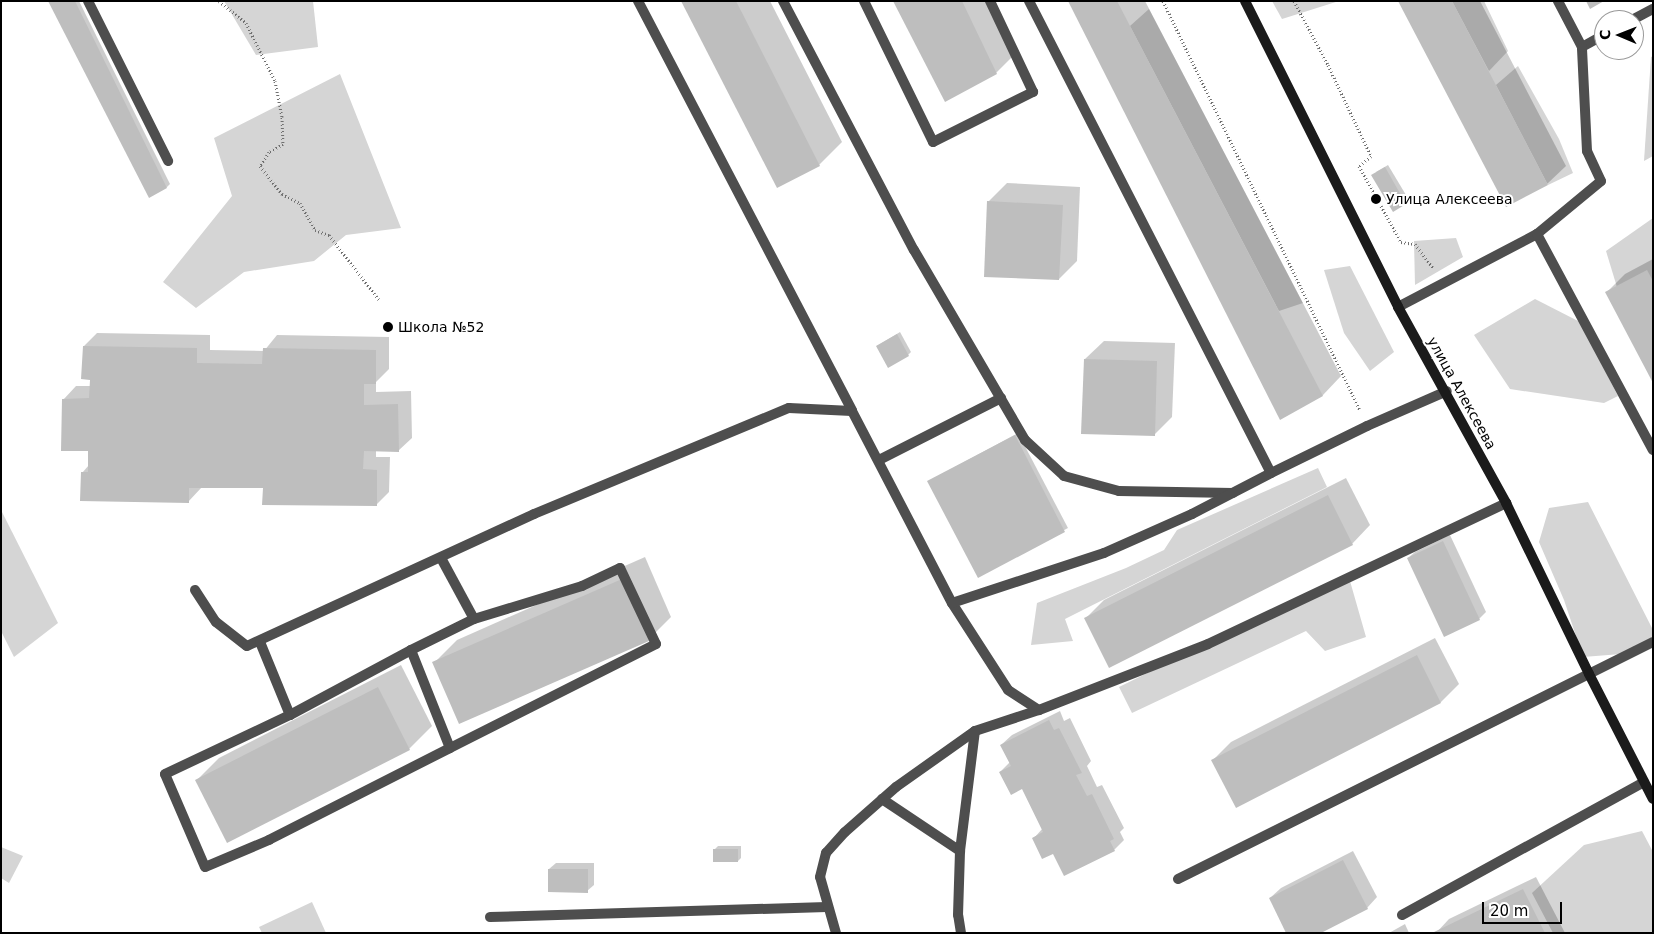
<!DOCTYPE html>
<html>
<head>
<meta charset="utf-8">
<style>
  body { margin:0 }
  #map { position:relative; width:1654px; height:934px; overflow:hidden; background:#fff; font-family:"DejaVu Sans",sans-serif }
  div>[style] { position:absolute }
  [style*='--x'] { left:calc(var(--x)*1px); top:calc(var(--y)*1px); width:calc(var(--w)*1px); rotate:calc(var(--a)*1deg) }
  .green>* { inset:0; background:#d5d5d5 }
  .shadow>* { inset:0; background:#0003 }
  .building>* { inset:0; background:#bebebe }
  .path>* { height:3px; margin-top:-1.5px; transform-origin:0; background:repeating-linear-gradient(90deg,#707070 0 1px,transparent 0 3.5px) }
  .lane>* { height:10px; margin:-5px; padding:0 5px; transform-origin:5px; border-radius:5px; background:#4e4e4e }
  .secondary>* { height:10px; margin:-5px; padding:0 5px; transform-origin:5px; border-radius:5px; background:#1b1b1b }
  .dots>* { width:14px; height:14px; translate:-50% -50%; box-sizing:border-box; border:2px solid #fff; border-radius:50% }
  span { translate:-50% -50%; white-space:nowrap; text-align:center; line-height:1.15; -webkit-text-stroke:4px #fff; paint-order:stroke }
  .poi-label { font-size:14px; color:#000 }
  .left { translate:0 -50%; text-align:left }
  .street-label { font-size:14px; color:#000 }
  .frame { position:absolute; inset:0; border:2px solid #000; pointer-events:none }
  .north { position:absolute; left:1594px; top:10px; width:50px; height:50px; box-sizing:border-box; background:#fff; border:1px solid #999; border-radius:50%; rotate:271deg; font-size:14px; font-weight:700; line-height:20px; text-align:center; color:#000 }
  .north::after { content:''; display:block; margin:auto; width:18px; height:22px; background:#000; clip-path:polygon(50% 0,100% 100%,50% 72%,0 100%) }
  .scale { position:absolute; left:1482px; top:902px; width:80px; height:22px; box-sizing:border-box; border:2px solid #000; border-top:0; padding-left:6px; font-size:15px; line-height:18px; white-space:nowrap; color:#000; -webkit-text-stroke:4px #fff; paint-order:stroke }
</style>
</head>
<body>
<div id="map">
  <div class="green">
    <div style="clip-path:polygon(224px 1px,313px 1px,318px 47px,256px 55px)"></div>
    <div style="clip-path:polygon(1272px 1px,1339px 1px,1282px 19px)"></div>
    <div style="clip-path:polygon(1452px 1px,1484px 1px,1508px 51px,1489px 71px)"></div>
    <div style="clip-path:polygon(1149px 9px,1303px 303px,1279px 311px,1130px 26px)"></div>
    <div style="clip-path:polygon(1653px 56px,1653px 156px,1644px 161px,1651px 57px)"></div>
    <div style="clip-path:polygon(1518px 66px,1559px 139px,1573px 173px,1548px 185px,1496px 85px)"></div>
    <div style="clip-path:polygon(340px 74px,401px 228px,346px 235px,314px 261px,244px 272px,196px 308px,163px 282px,232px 196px,214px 138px)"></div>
    <div style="clip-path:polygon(1653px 218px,1653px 287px,1620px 297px,1606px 251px)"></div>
    <div style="clip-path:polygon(1456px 238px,1463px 257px,1415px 285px,1414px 241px)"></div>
    <div style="clip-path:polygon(1350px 266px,1394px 352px,1370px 371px,1344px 333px,1324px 270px)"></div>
    <div style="clip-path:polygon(1535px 299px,1580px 322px,1618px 396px,1604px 403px,1510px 389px,1474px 335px)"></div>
    <div style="clip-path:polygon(1318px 468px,1327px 487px,1065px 619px,1073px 641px,1031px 645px,1037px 603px,1126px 568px,1164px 550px,1177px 530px)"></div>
    <div style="clip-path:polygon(1588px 502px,1653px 630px,1653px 640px,1621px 654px,1583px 657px,1564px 600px,1539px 542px,1549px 508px)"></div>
    <div style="clip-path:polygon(1px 510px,58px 623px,14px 657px,1px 631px)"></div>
    <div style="clip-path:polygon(1348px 574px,1366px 637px,1325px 651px,1306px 631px,1132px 713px,1119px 687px)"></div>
    <div style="clip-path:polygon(1642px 831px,1653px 852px,1653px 933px,1553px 933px,1532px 893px,1584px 845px)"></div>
    <div style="clip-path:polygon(1px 847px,23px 856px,9px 883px,1px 878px)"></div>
    <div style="clip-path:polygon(312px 902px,326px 933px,262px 933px,259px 927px)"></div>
  </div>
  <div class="shadow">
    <div style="clip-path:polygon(49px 1px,79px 1px,170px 184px,167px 187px,150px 196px)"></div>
    <div style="clip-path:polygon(683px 1px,770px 1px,842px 142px,819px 165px)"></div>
    <div style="clip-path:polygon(895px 1px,989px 1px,1014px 55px,996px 73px)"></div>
    <div style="clip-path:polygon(1069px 1px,1145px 1px,1341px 376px,1323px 395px,1281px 418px)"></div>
    <div style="clip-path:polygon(1400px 1px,1480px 1px,1566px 166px,1547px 184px)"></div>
    <div style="clip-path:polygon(1388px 165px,1409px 200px,1393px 210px,1376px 172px)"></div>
    <div style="clip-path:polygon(1007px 183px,1080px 187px,1077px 261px,1059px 279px,988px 202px)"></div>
    <div style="clip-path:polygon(1653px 259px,1653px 380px,1607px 292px,1625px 274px)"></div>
    <div style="clip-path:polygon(900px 332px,911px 352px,908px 355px,877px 346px)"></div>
    <div style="clip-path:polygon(97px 333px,210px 335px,210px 350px,264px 351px,277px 335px,389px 337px,389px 369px,376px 382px,376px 392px,411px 391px,412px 438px,398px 451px,376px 450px,376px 457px,390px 457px,389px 492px,376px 505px,264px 487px,202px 487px,188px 502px,82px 473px,89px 465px,89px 450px,63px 400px,76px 386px,91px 386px,84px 346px)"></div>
    <div style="clip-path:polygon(1104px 341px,1175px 343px,1172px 417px,1154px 435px,1085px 359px)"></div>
    <div style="clip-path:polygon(1018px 433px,1068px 528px,978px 576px,929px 481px)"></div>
    <div style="clip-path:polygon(1346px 478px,1370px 525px,1352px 544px,1085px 619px,1104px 600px)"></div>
    <div style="clip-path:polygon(1450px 535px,1486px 612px,1479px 619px,1408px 558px,1415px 552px)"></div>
    <div style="clip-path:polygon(645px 557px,671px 617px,648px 640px,434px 663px,457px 640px)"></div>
    <div style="clip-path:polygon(1435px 638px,1459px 684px,1441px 702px,1213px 760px,1231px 742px)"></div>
    <div style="clip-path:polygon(401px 665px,432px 726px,409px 749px,196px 781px,219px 758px)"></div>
    <div style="clip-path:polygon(1060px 711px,1064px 721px,1070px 718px,1091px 761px,1087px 766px,1097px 787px,1102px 785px,1124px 828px,1120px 832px,1124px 840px,1114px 850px,1053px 852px,1034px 838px,1043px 828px,1023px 787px,1000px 772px,1010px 762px,1001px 745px,1012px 735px)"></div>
    <div style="clip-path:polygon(718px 846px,741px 846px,741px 858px,738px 861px,715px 849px)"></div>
    <div style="clip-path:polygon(1353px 851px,1377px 897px,1367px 908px,1270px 898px,1281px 888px)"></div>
    <div style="clip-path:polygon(556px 863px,594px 863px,594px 885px,587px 891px,549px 869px)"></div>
    <div style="clip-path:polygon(1536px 877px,1565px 933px,1436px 933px,1449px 919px)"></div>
    <div style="clip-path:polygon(1405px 924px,1409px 933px,1389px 933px)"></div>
  </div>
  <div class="building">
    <div style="clip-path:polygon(48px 1px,75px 1px,167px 188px,149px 198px)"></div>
    <div style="clip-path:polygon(681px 1px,736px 1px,820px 166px,777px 188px)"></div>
    <div style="clip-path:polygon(893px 1px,962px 1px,997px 74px,945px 102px)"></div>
    <div style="clip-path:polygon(1068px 1px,1117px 1px,1323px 396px,1280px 420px)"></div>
    <div style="clip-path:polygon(1398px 1px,1452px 1px,1548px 185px,1506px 207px)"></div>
    <div style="clip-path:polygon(1586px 1px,1604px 1px,1590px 9px)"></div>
    <div style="clip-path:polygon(1385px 167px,1406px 204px,1393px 212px,1371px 175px)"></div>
    <div style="clip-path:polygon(987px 201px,1063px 205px,1059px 280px,984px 277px)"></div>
    <div style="clip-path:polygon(1647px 270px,1653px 281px,1653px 383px,1605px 292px)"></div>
    <div style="clip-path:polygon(897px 334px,909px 356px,888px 368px,876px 346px)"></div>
    <div style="clip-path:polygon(83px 346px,197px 348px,197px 363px,262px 364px,263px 348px,376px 350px,376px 384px,364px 384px,364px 405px,398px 404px,399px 452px,364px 451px,363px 469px,377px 470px,377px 506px,262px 505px,263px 488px,189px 488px,189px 503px,80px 501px,81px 472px,88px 472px,88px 451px,61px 451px,62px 399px,89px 398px,90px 380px,81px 379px)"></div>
    <div style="clip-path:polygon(1084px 359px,1157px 361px,1155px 436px,1081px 434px)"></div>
    <div style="clip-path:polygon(1015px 435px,1065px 532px,978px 578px,927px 481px)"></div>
    <div style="clip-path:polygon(1328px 495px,1353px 545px,1109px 668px,1084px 618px)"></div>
    <div style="clip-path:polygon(1443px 541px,1480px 620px,1444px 637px,1407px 558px)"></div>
    <div style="clip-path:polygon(622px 579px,649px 641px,459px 724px,432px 662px)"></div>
    <div style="clip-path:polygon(1417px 655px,1441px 703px,1236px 808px,1211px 760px)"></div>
    <div style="clip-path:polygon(378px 687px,410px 750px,227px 843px,195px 780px)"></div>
    <div style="clip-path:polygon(1049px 720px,1054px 730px,1059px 728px,1082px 773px,1076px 775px,1087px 796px,1092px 794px,1114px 839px,1110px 841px,1115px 851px,1064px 876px,1053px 854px,1042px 859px,1032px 838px,1043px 832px,1022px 789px,1011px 795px,999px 772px,1011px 766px,1000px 745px)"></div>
    <div style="clip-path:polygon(713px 849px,738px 849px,738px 862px,713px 862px)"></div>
    <div style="clip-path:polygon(1343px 860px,1368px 909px,1321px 933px,1286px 933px,1269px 898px)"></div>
    <div style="clip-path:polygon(548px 869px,588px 869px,588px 893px,548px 892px)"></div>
    <div style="clip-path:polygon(1523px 889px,1545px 933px,1432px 933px)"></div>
  </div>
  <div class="path">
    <div style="--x:219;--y:1;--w:35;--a:39"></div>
    <div style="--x:246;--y:23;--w:65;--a:63.4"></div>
    <div style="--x:275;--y:81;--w:37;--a:79"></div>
    <div style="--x:282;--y:117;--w:27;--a:88"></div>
    <div style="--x:283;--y:144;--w:16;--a:150"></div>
    <div style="--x:269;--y:152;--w:17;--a:123"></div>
    <div style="--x:260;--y:166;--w:36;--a:52"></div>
    <div style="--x:282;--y:194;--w:20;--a:27"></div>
    <div style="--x:300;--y:203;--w:31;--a:61"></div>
    <div style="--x:315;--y:230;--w:15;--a:20"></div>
    <div style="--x:329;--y:235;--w:83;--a:52.3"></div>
    <div style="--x:1163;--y:1;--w:454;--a:64.3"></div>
    <div style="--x:1294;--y:1;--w:72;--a:62"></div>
    <div style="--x:1328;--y:65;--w:101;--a:64.7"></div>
    <div style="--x:1371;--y:156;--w:16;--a:140"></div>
    <div style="--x:1359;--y:166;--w:87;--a:61.1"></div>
    <div style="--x:1401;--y:242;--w:14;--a:8"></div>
    <div style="--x:1415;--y:244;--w:30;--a:53"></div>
  </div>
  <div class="lane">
    <div style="--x:88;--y:1;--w:179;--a:63.4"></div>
    <div style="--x:638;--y:1;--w:462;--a:62.4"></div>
    <div style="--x:783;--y:1;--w:281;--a:62.3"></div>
    <div style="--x:914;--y:250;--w:220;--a:59.7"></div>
    <div style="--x:1025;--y:440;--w:53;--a:42.7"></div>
    <div style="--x:1064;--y:476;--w:57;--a:15.3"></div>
    <div style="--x:1119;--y:491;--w:114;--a:1"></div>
    <div style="--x:864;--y:1;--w:157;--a:63.9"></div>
    <div style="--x:933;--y:142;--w:112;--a:-26.6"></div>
    <div style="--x:1033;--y:92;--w:101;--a:-115.3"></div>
    <div style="--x:1029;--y:1;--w:530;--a:62.86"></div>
    <div style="--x:1271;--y:473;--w:107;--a:-26.1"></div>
    <div style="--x:1367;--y:426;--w:87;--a:-23.6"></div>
    <div style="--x:1632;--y:20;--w:24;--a:-28"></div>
    <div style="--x:1582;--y:47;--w:25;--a:-29"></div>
    <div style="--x:1537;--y:234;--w:83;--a:-39.6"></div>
    <div style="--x:1601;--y:181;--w:33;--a:-115"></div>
    <div style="--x:1587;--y:151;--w:104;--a:-92.8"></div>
    <div style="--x:1582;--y:47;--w:52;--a:-117.6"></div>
    <div style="--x:1398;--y:307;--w:157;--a:-27.7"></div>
    <div style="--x:1537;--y:234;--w:245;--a:61.8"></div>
    <div style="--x:879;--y:460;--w:137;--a:-26.9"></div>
    <div style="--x:441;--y:558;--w:69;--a:61.6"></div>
    <div style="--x:195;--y:590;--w:38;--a:57"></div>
    <div style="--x:216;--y:622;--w:39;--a:38"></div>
    <div style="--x:247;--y:646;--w:316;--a:-24.7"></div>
    <div style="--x:534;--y:514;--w:276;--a:-22.6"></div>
    <div style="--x:789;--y:408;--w:63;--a:2.7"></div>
    <div style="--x:852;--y:411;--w:216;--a:62.5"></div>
    <div style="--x:952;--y:603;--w:103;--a:57.2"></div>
    <div style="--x:1008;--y:690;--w:37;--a:33"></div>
    <div style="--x:1039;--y:710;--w:181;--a:-21.3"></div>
    <div style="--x:1208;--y:644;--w:330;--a:-25.3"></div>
    <div style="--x:952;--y:603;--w:160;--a:-18.2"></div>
    <div style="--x:1104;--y:553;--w:96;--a:-23.9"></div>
    <div style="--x:1192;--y:514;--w:89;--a:-27.4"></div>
    <div style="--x:260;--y:642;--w:79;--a:67.7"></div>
    <div style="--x:411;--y:650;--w:105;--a:68.3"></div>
    <div style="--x:450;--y:748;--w:203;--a:153.1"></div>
    <div style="--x:269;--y:840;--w:69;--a:157.1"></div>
    <div style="--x:205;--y:867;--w:101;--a:-113.3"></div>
    <div style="--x:165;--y:774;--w:138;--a:-25.3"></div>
    <div style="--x:290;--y:715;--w:137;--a:-28.2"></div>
    <div style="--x:411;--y:650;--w:70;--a:-26.2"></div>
    <div style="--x:474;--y:619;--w:113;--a:-17"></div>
    <div style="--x:582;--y:586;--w:42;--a:-25.3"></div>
    <div style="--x:620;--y:568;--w:84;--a:64.7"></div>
    <div style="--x:656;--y:644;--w:231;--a:153.2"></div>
    <div style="--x:882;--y:799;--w:94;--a:33.7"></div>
    <div style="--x:1178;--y:879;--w:531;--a:-26.52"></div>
    <div style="--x:1402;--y:915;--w:276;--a:-28.8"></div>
    <div style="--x:490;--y:917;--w:337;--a:-1.7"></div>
    <div style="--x:836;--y:933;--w:58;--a:-105.9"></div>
    <div style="--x:820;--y:877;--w:25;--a:-76"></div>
    <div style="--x:826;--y:853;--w:28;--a:-48"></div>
    <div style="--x:845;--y:832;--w:68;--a:-41.4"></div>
    <div style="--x:896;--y:787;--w:97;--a:-35.3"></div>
    <div style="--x:975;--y:731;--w:67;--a:-18.2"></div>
    <div style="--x:961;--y:933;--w:18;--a:-99"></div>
    <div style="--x:958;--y:915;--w:64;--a:-88.2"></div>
    <div style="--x:960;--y:851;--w:121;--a:-82.9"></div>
  </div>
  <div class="secondary">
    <div style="--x:1245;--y:1;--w:342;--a:63.4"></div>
    <div style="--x:1398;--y:307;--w:224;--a:61.1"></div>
    <div style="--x:1506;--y:503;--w:190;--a:64.1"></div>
    <div style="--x:1589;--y:674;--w:140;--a:62.9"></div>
  </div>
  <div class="dots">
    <div style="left:1376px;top:199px;background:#000"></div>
    <div style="left:388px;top:327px;background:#000"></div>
  </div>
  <div class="poi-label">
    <span class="left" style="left:1386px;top:199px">Улица Алексеева</span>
    <span class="left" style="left:398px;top:327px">Школа №52</span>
  </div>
  <div class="street-label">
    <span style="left:1462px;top:393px;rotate:61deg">улица Алексеева</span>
  </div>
  <div class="frame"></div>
  <div class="north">С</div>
  <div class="scale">20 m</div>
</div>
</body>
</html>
